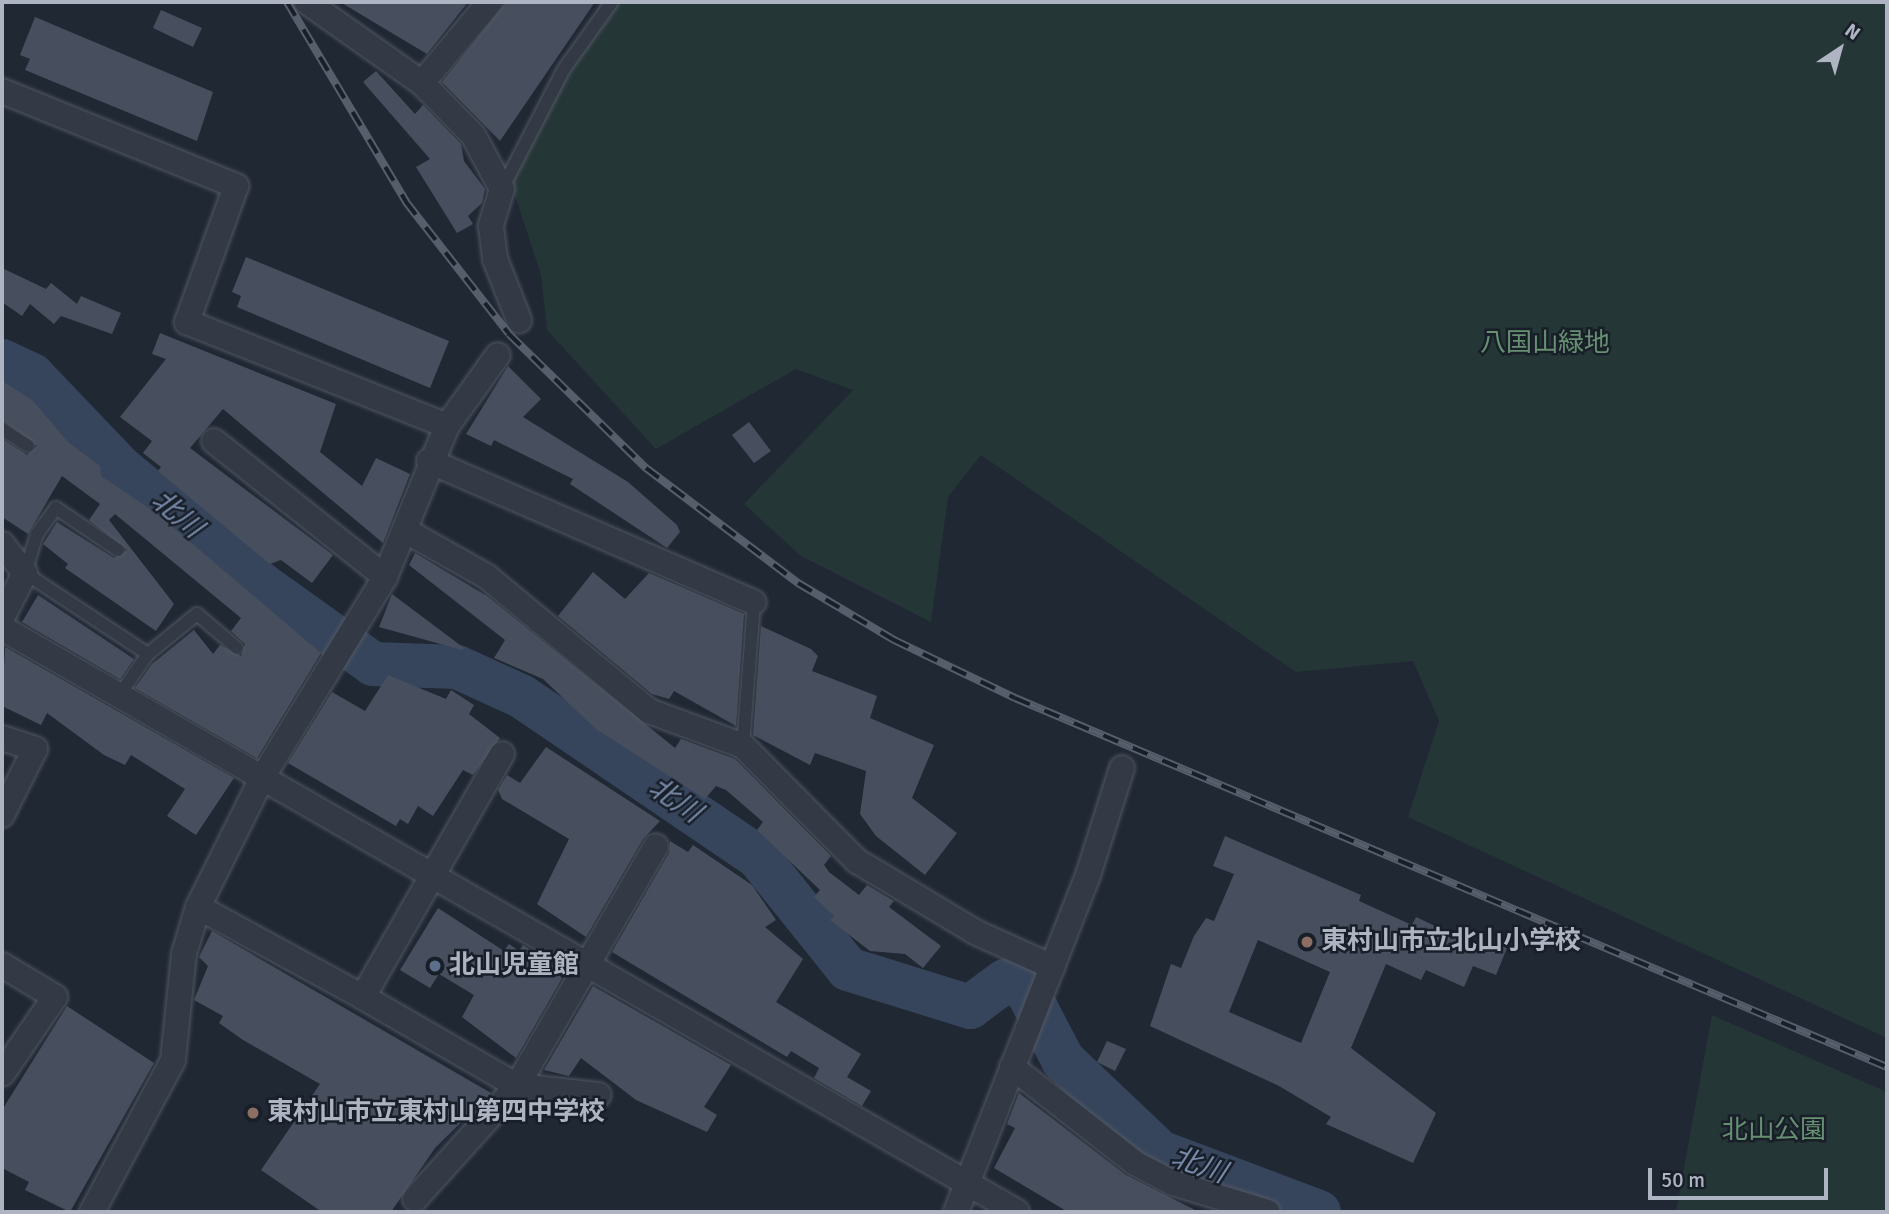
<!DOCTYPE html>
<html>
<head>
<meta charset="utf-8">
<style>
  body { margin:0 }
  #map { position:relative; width:1889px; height:1214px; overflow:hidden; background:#202834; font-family:Signika,"Noto Sans JP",sans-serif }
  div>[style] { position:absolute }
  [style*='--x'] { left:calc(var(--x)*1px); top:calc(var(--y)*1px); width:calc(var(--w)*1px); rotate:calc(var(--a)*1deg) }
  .green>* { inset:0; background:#253637 }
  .river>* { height:44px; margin:-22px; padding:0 22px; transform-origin:22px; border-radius:22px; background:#36455c }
  .building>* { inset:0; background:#474f5e }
  .roads { filter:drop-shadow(0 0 2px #515763) drop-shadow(0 0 2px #515763) }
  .service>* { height:12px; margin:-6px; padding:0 6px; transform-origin:6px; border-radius:6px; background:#343a45 }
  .minor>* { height:24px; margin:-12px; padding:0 12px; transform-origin:12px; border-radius:12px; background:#343a45 }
  .rail>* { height:8px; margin-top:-4px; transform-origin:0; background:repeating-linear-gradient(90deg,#191f29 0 16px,#565e6c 0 32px); box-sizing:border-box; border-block:2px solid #565e6c }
  .dots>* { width:19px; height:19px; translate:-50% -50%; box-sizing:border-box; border:4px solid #191f29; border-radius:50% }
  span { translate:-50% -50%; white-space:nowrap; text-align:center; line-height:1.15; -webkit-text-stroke:5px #191f29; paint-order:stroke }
  .park-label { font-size:26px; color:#679072 }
  .poi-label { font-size:26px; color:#aeb4c2; font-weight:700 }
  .left { translate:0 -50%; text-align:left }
  .water-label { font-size:28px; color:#778aa9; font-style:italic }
  .frame { position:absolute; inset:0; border:4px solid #aeb4c2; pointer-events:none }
  .north { position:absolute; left:1805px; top:14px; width:70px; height:70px; -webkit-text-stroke:5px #191f29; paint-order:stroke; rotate:36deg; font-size:19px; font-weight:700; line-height:28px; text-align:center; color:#aeb4c2 }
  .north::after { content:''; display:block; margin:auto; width:24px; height:32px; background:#aeb4c2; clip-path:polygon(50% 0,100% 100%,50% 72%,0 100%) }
  .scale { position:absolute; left:1648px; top:1168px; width:180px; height:32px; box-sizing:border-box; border:4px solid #aeb4c2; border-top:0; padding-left:9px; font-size:21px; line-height:24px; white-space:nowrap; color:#aeb4c2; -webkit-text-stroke:5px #191f29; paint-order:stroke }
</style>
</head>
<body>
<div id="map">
  <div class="green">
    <div style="clip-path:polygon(601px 2px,1887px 2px,1887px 1038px,1408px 817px,1439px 721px,1413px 661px,1296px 672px,981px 455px,948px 497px,931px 622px,801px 556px,744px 504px,853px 390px,796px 369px,656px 449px,547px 330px,541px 275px,511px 183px)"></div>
    <div style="clip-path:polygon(1712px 1015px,1887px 1092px,1887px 1212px,1676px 1212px)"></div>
  </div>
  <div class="river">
    <div style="--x:2;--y:361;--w:33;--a:25"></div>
    <div style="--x:32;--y:375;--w:129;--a:46.3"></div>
    <div style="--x:121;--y:468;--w:182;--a:39.6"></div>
    <div style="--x:261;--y:584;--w:138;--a:35.5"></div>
    <div style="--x:373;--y:664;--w:84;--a:2"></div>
    <div style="--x:457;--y:667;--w:70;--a:24.4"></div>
    <div style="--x:521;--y:696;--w:287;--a:34.2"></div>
    <div style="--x:758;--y:857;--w:144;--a:51.2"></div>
    <div style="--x:848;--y:969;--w:128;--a:17.3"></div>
    <div style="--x:970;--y:1007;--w:44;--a:-36.6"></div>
    <div style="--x:1005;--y:981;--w:22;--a:21"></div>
    <div style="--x:1026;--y:989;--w:80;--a:62.5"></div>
    <div style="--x:1063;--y:1060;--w:134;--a:43.5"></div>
    <div style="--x:1160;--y:1152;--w:170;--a:20.7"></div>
  </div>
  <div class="building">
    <div style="clip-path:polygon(340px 2px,468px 2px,427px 54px)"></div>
    <div style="clip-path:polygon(506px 2px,595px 2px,500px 141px,442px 82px)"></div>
    <div style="clip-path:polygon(161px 10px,202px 28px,193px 47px,153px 28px)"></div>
    <div style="clip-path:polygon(35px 17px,213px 92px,197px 141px,25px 70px,30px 59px,20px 55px)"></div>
    <div style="clip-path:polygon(376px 71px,415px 114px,423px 105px,461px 144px,464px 161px,485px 189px,482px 203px,468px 216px,473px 224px,457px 233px,416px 167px,430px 159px,363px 82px)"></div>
    <div style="clip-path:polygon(246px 257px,449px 341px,430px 388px,237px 307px,241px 296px,232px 292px)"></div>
    <div style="clip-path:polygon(2px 268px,46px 289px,51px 283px,77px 304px,81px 296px,121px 313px,112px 334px,61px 316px,54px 324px,30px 304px,22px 316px,2px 302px)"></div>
    <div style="clip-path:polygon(160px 333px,336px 404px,320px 452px,362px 486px,376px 458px,410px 474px,383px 543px,223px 409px,190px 448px,333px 555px,312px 583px,281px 560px,270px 564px,158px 471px,161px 467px,143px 453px,152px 441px,120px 417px,166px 359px,152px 354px)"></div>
    <div style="clip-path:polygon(508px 366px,541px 399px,523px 417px,628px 482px,677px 525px,680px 532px,667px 548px,570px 484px,573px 479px,494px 440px,491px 446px,466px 434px)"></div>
    <div style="clip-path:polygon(2px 381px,32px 400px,69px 443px,100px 466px,101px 476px,156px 513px,321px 653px,257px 758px,135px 688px,152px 664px,194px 630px,213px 654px,220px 645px,241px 656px,245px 644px,231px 631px,241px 618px,115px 514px,109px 520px,174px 604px,156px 631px,65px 568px,68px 564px,43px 544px,57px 522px,114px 558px,127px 550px,89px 520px,100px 504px,62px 476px,28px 534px,2px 517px,2px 439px,27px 455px,37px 446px,2px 420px)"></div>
    <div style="clip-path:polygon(749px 422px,771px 451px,754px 463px,732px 435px)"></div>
    <div style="clip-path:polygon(415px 553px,487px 596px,675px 748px,681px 739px,735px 759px,831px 856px,824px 865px,829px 872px,859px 895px,867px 885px,894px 901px,889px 907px,941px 946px,923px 968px,905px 954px,870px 951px,830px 920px,834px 916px,814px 897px,820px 890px,757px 830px,763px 822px,726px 790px,716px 786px,705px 799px,596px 729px,543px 679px,494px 658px,505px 640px,409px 565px)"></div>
    <div style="clip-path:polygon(593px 572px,625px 599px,649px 573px,744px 614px,736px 726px,674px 691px,669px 699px,652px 694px,558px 616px)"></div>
    <div style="clip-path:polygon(392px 594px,464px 648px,462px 650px,379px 627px)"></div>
    <div style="clip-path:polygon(38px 595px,134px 659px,120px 679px,22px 622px)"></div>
    <div style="clip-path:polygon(761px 626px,811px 649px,818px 656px,812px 671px,877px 696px,870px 718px,934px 745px,912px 798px,957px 833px,925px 875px,876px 836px,860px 814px,866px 771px,815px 753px,810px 765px,753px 735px)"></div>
    <div style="clip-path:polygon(5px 647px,234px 778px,196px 835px,167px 816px,185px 789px,131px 755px,125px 765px,104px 755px,47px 713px,41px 725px,2px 706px)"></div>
    <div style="clip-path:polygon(388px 675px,446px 699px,451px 690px,474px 705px,469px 714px,500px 738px,473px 775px,463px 770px,433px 816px,418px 806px,408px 824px,400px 819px,396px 826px,288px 763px,332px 692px,365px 711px)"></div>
    <div style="clip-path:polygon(546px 747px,660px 821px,643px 839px,586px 937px,537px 904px,569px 839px,502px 799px,498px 790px,507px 775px,520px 783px)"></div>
    <div style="clip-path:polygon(evenodd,1225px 836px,1361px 895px,1359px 901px,1412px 925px,1416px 917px,1484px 949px,1487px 941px,1507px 948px,1496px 975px,1473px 966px,1464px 987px,1426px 970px,1421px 980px,1386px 964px,1351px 1048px,1436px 1113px,1413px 1163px,1326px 1124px,1331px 1117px,1279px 1086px,1150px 1026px,1171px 964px,1181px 968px,1194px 936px,1206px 918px,1214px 921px,1234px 874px,1213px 866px,1225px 836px,1258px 940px,1330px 972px,1301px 1043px,1229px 1012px,1258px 940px)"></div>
    <div style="clip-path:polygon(670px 841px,688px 852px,693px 845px,752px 885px,776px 920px,765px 927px,803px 959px,776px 1002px,861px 1054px,847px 1077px,871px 1091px,862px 1106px,814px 1078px,819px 1068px,791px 1051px,787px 1057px,612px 952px,669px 853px)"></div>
    <div style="clip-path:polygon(438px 908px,504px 951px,509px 944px,519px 951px,523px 945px,565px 973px,516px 1058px,462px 1017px,474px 995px,439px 974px,430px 988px,400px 970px)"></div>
    <div style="clip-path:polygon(212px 931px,491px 1093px,435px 1148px,391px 1212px,322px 1212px,261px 1170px,320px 1084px,243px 1040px,219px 1023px,223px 1016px,194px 1000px,208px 966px,199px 957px)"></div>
    <div style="clip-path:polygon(593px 986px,731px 1065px,704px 1107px,717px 1115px,707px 1132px,636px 1100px,581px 1058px,569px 1076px,544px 1070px)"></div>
    <div style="clip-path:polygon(67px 1006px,154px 1063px,70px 1212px,25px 1190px,29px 1182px,2px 1168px,2px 1110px)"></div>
    <div style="clip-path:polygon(1107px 1041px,1126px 1049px,1115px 1071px,1097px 1062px)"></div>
    <div style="clip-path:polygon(1019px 1093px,1126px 1175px,1199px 1212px,1068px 1212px,994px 1168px,1015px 1128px,1007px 1124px)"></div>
  </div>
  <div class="roads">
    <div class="service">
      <div style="--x:502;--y:189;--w:135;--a:-62.7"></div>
      <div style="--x:564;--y:69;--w:82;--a:-54.4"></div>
      <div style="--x:2;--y:429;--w:31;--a:33"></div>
      <div style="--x:118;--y:550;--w:75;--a:-145.9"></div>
      <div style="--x:56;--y:508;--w:32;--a:126"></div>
      <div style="--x:37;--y:534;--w:41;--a:107.1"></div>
      <div style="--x:25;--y:573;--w:147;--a:33.4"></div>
      <div style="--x:148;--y:654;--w:63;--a:-39.2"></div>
      <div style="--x:197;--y:614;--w:52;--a:40.4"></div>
      <div style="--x:118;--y:697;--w:52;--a:-55.1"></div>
      <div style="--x:743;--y:746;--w:144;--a:-85.6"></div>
    </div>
    <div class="minor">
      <div style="--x:307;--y:2;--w:141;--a:35.2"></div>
      <div style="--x:422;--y:83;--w:73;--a:45.6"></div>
      <div style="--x:473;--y:135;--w:61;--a:61.8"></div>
      <div style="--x:502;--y:189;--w:39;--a:107"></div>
      <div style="--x:491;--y:226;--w:33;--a:83"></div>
      <div style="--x:495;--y:259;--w:66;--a:68.5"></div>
      <div style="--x:422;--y:83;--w:106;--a:-50"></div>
      <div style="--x:2;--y:91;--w:253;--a:22.1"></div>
      <div style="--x:236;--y:186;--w:145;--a:109.8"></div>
      <div style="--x:187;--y:322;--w:280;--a:21.8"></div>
      <div style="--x:447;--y:426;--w:87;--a:-54.3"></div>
      <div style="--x:214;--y:441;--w:218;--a:38.5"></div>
      <div style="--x:429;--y:461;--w:354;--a:23.5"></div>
      <div style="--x:408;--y:532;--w:90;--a:29.4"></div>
      <div style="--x:486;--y:576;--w:212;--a:39.6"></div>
      <div style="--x:649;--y:711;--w:100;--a:20.4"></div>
      <div style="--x:743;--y:746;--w:162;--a:45.3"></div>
      <div style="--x:857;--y:861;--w:138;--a:31"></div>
      <div style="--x:975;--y:932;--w:85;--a:24.2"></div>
      <div style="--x:2;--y:544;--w:37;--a:52"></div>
      <div style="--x:25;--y:573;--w:51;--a:117.1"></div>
      <div style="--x:2;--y:628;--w:1171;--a:29.91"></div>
      <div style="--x:2;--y:738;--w:35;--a:18"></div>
      <div style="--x:35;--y:749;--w:74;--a:116.6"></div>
      <div style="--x:502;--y:754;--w:280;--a:119.8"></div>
      <div style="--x:363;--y:997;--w:178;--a:30"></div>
      <div style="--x:517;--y:1086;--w:82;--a:6.3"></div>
      <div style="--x:198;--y:907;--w:188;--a:28.6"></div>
      <div style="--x:2;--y:965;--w:62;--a:31.1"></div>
      <div style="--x:55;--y:997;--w:93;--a:124.5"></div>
      <div style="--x:1012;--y:1067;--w:156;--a:38"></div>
      <div style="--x:1135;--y:1163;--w:43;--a:27.8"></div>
      <div style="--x:1173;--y:1183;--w:99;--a:17"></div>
      <div style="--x:415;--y:1199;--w:152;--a:-47.9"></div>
      <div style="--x:517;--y:1086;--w:277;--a:-59.9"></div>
      <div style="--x:92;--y:1212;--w:172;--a:-61.9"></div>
      <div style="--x:173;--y:1060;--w:107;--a:-84.1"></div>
      <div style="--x:184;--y:954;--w:49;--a:-73.4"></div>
      <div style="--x:198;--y:907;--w:144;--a:-63.6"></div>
      <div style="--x:262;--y:778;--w:236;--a:-58.5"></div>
      <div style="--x:385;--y:577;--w:163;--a:-67.7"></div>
      <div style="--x:956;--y:1212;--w:365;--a:-68.6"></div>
      <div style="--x:1089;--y:872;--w:109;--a:-72.4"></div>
    </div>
  </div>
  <div class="rail">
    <div style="--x:287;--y:2;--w:233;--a:59.2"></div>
    <div style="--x:406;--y:202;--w:167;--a:52"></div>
    <div style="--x:509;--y:334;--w:192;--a:44.4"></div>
    <div style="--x:646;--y:468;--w:191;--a:37.1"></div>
    <div style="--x:798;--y:583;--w:112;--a:30.7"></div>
    <div style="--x:894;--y:640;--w:134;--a:25.6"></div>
    <div style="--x:1015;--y:698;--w:947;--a:22.94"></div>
  </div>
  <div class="dots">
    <div style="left:1307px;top:942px;background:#8d6e63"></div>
    <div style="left:435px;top:966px;background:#5c6f8a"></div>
    <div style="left:253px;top:1113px;background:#8d6e63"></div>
  </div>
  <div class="park-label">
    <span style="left:1545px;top:344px">八国山緑地</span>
    <span style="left:1774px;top:1131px">北山公園</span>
  </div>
  <div class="poi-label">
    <span class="left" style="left:1321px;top:942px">東村山市立北山小学校</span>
    <span class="left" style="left:449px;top:966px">北山児童館</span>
    <span class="left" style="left:267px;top:1113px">東村山市立東村山第四中学校</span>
  </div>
  <div class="water-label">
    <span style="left:177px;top:514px;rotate:40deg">北川</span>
    <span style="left:675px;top:800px;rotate:34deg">北川</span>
    <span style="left:1199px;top:1165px;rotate:19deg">北川</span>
  </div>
  <div class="frame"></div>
  <div class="north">N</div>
  <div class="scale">50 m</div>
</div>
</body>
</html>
